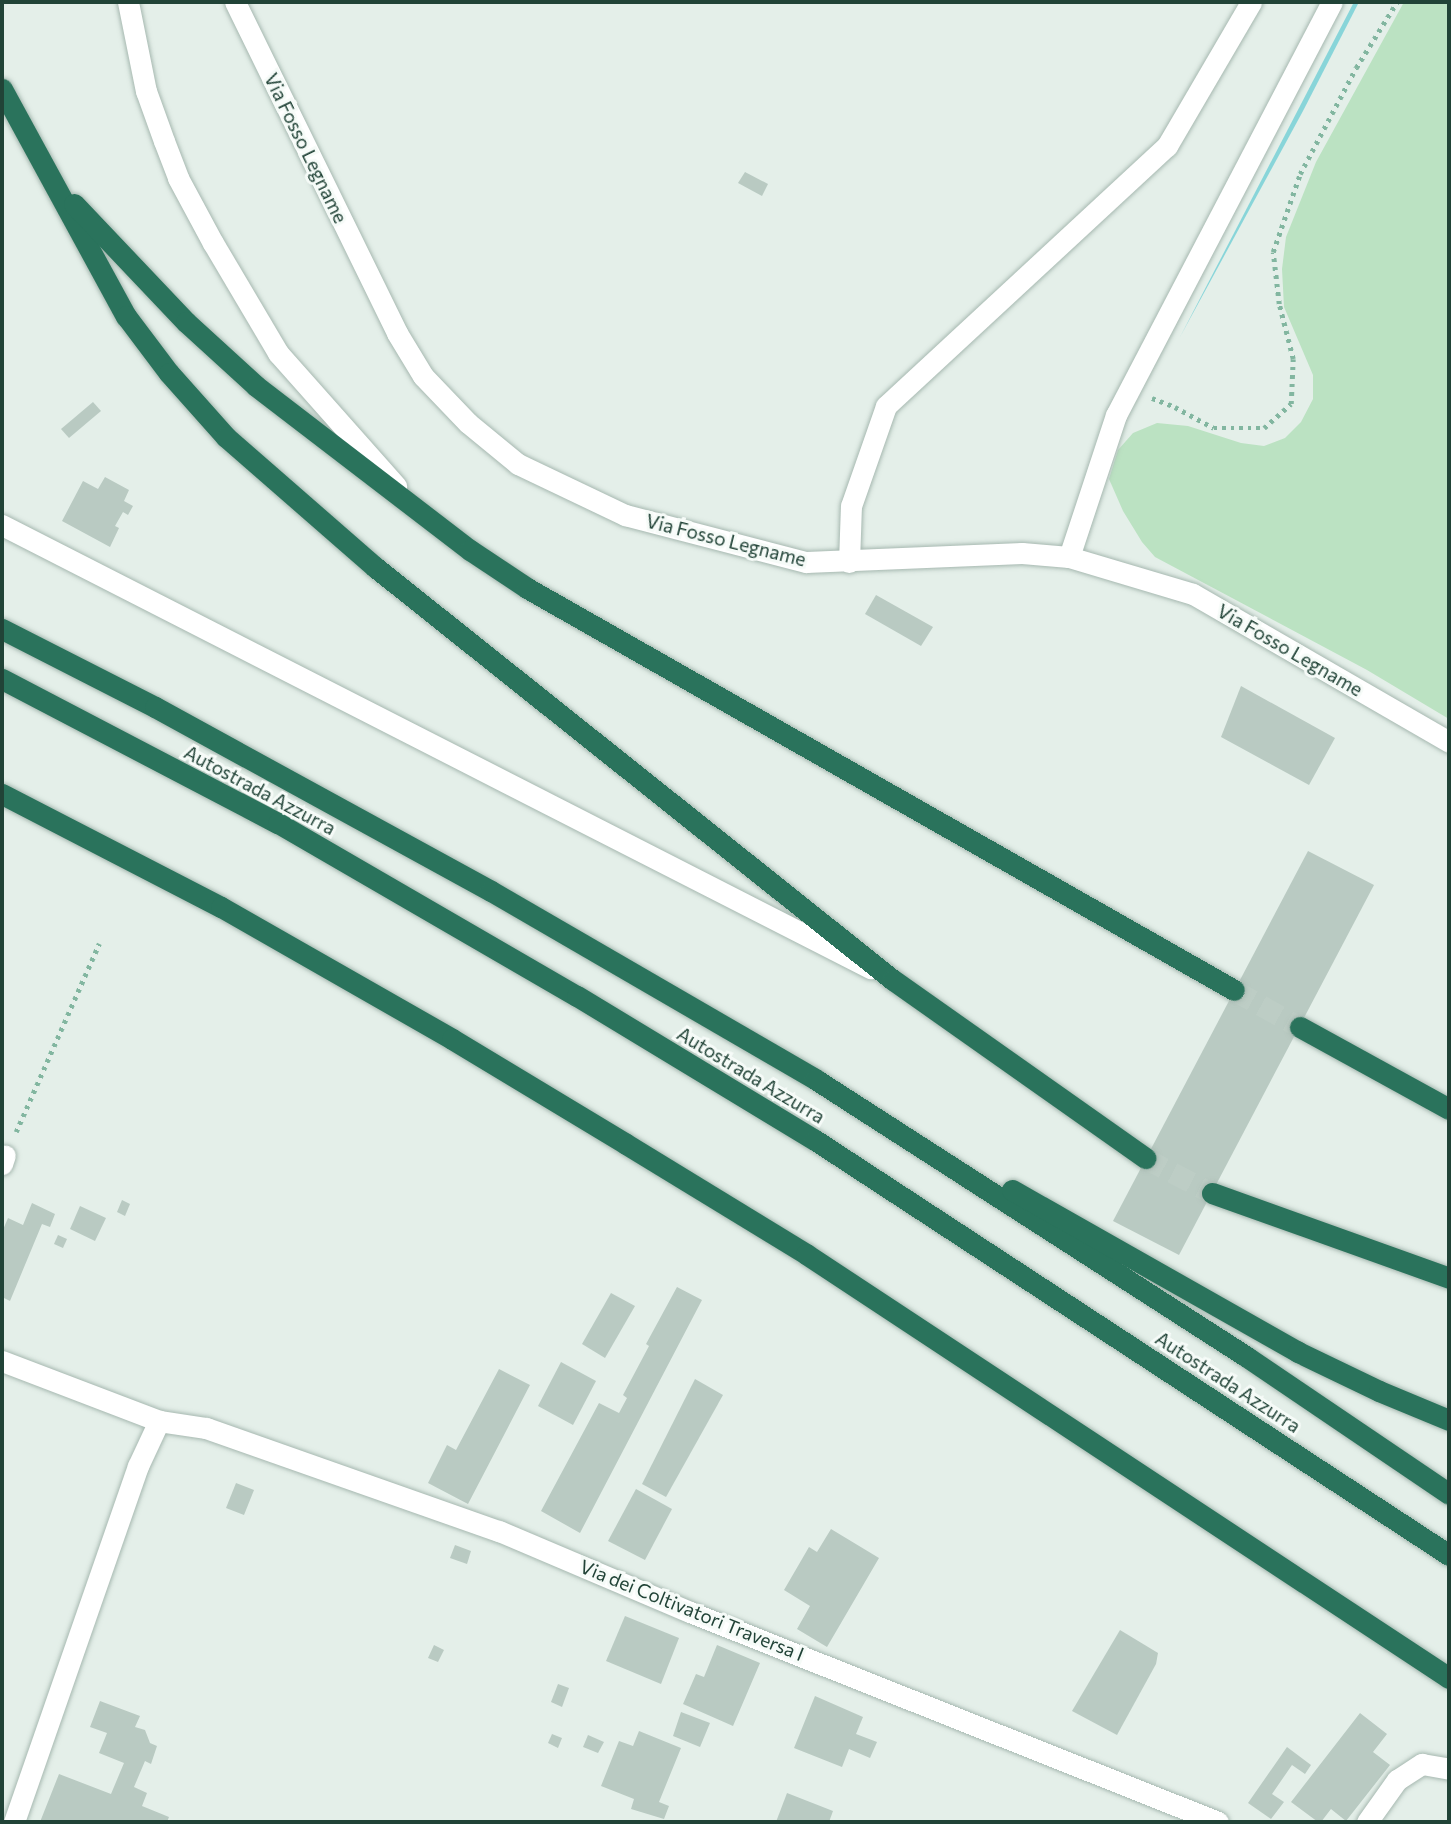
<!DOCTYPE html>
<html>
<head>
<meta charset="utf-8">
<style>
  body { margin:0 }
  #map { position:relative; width:1451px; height:1824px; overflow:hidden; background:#e4efe9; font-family:Commissioner,sans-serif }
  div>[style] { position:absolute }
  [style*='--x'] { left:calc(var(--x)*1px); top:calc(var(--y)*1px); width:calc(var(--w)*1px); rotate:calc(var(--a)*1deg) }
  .green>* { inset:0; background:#bbe2c2 }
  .water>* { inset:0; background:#88d5d9 }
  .building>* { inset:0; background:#b9cac2 }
  .highway-tunnel>* { height:21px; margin-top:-10.5px; transform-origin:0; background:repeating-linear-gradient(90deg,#bdcdc5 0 21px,transparent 0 31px) }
  .path>* { height:4.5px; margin-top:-2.25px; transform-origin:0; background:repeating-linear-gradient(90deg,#82b6a0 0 3.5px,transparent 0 8.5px) }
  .roads { filter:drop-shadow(0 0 2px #a6b8b0) drop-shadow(0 0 2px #a6b8b0) }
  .minor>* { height:21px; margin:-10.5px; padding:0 10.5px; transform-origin:10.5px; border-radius:10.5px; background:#fff }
  .highway>* { height:21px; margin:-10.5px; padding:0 10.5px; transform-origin:10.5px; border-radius:10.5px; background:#2a735c }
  span { translate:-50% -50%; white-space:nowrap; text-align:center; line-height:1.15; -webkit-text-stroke:6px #f6fbf8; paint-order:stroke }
  .street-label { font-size:19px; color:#214337 }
  .frame { position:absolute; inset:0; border:4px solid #214337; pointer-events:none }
</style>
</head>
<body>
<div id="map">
  <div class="green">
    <div style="clip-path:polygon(1404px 2px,1449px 2px,1449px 719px,1367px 670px,1155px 557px,1142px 542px,1123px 511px,1109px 479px,1118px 450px,1133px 433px,1157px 423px,1188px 426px,1241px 443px,1264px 446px,1285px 438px,1301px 422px,1313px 399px,1313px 375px,1284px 307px,1282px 269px,1286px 237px,1316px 162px)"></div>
  </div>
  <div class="water">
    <div style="clip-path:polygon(1354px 2px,1359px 2px,1303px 111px,1180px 337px)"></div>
  </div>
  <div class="building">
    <div style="clip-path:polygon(745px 172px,768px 184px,762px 196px,738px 183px)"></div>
    <div style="clip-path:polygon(93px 402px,101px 411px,69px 438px,61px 429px)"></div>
    <div style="clip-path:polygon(105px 477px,129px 490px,124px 501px,133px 506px,128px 515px,123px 512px,115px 526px,119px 528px,110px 547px,62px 521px,83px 481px,98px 489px)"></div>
    <div style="clip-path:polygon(876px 595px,933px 627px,921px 646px,865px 614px)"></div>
    <div style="clip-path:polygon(1241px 686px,1335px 738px,1309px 785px,1221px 737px)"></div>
    <div style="clip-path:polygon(1308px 851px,1374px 885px,1179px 1255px,1113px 1221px)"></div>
    <div style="clip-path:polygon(122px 1200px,130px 1204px,125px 1216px,117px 1212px)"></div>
    <div style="clip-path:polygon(32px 1203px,55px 1214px,50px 1227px,42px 1224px,10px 1301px,2px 1297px,2px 1232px,8px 1218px,23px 1225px)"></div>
    <div style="clip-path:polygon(80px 1206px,106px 1218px,95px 1241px,70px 1229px)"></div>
    <div style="clip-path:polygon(58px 1235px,67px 1239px,63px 1248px,54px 1244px)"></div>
    <div style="clip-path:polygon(677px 1287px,702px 1300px,580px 1533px,541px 1511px,599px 1403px,619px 1413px,627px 1398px,623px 1395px,649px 1346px,646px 1344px)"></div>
    <div style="clip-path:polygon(611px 1293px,635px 1306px,605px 1358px,582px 1344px)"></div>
    <div style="clip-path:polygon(561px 1362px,596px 1381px,573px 1425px,538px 1406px)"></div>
    <div style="clip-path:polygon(499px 1369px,530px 1385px,468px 1504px,428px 1483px,447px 1445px,456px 1450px)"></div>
    <div style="clip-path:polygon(695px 1379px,723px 1395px,666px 1497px,642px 1484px)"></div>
    <div style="clip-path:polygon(236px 1483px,254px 1490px,244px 1515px,226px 1508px)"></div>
    <div style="clip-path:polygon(636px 1489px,672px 1509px,645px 1560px,608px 1541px)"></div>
    <div style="clip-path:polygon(831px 1529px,879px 1558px,827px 1647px,797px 1629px,810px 1606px,784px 1590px,809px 1547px,817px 1552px)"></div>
    <div style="clip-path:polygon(455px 1545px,471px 1551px,467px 1564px,450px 1558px)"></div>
    <div style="clip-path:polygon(625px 1616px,679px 1638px,661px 1684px,606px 1661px)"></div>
    <div style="clip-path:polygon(1120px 1630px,1158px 1653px,1156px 1664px,1117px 1735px,1072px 1711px)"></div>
    <div style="clip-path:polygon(434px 1645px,444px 1650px,438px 1662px,428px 1658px)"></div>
    <div style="clip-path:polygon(717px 1645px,760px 1663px,733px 1726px,683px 1704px,696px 1674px,704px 1677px)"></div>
    <div style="clip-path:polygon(558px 1684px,569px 1688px,562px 1707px,551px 1702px)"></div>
    <div style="clip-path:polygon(815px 1696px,863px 1717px,856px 1734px,877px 1742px,870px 1758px,849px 1749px,842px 1767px,794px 1748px)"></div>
    <div style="clip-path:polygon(100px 1701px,140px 1716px,135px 1727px,145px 1730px,150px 1743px,157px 1746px,151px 1764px,145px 1761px,134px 1787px,147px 1793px,142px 1806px,169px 1817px,167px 1822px,40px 1822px,59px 1774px,111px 1794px,124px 1763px,99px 1753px,107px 1733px,90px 1727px)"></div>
    <div style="clip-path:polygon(681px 1712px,710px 1723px,700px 1747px,673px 1736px)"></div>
    <div style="clip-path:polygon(1360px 1713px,1387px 1734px,1373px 1752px,1390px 1765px,1346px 1821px,1331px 1809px,1321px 1822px,1318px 1822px,1291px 1802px)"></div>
    <div style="clip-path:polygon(639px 1731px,681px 1748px,659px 1802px,669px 1806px,664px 1819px,631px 1809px,634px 1799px,601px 1786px,619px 1741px,633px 1746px)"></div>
    <div style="clip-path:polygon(552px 1734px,562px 1738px,558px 1748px,548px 1743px)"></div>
    <div style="clip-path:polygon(588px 1735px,604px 1742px,598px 1753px,583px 1747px)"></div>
    <div style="clip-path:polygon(1287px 1747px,1311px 1765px,1305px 1774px,1292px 1765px,1272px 1794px,1284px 1802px,1271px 1819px,1248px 1803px)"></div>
    <div style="clip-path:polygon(787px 1793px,833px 1811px,829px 1822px,776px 1822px)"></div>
  </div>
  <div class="highway-tunnel">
    <div style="--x:1234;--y:990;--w:76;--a:29.3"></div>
    <div style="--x:1145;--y:1158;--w:76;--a:27.6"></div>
  </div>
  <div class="path">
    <div style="--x:1152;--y:398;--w:25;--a:21"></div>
    <div style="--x:1175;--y:407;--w:44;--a:28.3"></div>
    <div style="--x:1214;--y:428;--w:50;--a:0"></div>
    <div style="--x:1264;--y:428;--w:36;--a:-42"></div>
    <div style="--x:1291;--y:404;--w:45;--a:-87.5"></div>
    <div style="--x:1293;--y:359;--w:57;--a:-104.3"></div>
    <div style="--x:1279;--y:304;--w:52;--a:-96.6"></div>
    <div style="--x:1273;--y:252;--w:83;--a:-70.9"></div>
    <div style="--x:1300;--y:174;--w:120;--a:-62.2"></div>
    <div style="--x:1356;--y:68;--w:78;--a:-58.2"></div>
    <div style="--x:16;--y:1132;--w:206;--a:-66.2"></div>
  </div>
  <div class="roads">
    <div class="minor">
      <div style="--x:128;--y:2;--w:91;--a:78.6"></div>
      <div style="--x:146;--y:91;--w:53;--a:70.2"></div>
      <div style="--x:164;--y:141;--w:40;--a:69"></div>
      <div style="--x:178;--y:178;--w:74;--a:61.7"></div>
      <div style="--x:213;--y:243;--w:128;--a:59.4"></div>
      <div style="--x:278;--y:353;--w:178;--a:48.4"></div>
      <div style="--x:235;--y:2;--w:369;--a:63.9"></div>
      <div style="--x:397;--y:333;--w:50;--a:58.8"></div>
      <div style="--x:423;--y:376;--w:65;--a:46.2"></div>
      <div style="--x:468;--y:423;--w:65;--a:39.4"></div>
      <div style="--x:518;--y:464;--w:119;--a:25.5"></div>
      <div style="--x:625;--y:515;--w:187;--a:14.6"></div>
      <div style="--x:806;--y:562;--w:216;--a:-2.4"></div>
      <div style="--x:1022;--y:553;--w:47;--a:4.9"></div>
      <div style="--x:1069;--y:557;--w:129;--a:16.6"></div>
      <div style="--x:1193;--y:594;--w:296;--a:30"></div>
      <div style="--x:2;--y:525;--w:975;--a:27.04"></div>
      <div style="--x:1069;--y:557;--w:150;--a:-71.7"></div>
      <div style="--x:1116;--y:415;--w:466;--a:-62.4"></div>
      <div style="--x:849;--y:562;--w:56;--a:-88"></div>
      <div style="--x:851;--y:506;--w:106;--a:-70.7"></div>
      <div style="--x:886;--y:406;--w:383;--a:-42.8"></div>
      <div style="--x:1167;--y:146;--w:167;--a:-59.7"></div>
      <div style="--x:2;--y:1164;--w:9;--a:-72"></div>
      <div style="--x:2;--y:1361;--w:168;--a:20.9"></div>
      <div style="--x:159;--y:1421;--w:48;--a:8.5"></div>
      <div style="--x:206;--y:1428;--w:311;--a:19.4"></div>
      <div style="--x:499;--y:1531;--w:207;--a:23"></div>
      <div style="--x:690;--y:1612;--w:568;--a:21.69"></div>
      <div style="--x:14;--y:1822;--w:377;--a:-70.8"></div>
      <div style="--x:138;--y:1466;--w:50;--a:-65"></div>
      <div style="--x:1367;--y:1822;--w:52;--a:-54.5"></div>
      <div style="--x:1397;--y:1780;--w:30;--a:-33"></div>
      <div style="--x:1422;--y:1764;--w:27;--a:10"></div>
    </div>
    <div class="highway">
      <div style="--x:2;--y:89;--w:259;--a:61.4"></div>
      <div style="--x:126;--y:316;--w:71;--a:53"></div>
      <div style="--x:169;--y:373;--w:86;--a:48.3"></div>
      <div style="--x:226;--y:437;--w:198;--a:41.1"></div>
      <div style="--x:375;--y:567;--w:662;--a:38.57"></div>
      <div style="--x:893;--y:980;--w:309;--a:35.2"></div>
      <div style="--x:74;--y:204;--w:163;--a:46.5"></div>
      <div style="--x:186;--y:322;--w:95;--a:42.4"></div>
      <div style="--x:256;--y:386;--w:270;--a:37.5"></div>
      <div style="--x:470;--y:550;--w:69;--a:33.7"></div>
      <div style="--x:527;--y:588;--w:813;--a:29.62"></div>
      <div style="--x:2;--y:629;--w:172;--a:27"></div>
      <div style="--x:155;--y:707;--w:383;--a:28.7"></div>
      <div style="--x:491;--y:891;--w:375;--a:30.1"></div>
      <div style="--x:815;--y:1079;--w:514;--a:32.76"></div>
      <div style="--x:1247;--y:1357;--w:244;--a:34.1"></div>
      <div style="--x:2;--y:679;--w:311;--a:27.6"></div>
      <div style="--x:278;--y:823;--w:345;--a:30.1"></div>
      <div style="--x:577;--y:996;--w:278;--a:31.2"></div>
      <div style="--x:815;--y:1140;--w:758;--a:33.21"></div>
      <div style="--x:2;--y:794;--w:246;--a:27.3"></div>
      <div style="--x:221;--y:907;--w:266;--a:29.7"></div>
      <div style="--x:452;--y:1039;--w:203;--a:31.1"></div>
      <div style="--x:626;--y:1144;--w:211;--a:31.4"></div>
      <div style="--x:806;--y:1254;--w:770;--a:33.4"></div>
      <div style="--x:1300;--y:1027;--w:170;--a:28.8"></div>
      <div style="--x:1012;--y:1190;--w:329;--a:29.5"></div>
      <div style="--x:1298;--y:1352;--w:90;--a:25.7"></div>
      <div style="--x:1379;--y:1391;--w:76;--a:22.5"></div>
      <div style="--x:1212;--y:1193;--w:252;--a:19.7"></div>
    </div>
  </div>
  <div class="street-label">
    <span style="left:306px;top:148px;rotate:64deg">Via Fosso Legname</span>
    <span style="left:726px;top:540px;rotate:14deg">Via Fosso Legname</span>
    <span style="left:1290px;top:650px;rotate:30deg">Via Fosso Legname</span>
    <span style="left:260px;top:790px;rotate:28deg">Autostrada Azzurra</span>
    <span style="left:751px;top:1075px;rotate:31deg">Autostrada Azzurra</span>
    <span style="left:1228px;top:1382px;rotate:33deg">Autostrada Azzurra</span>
    <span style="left:692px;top:1610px;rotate:22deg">Via dei Coltivatori Traversa I</span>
  </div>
  <div class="frame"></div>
</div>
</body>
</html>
